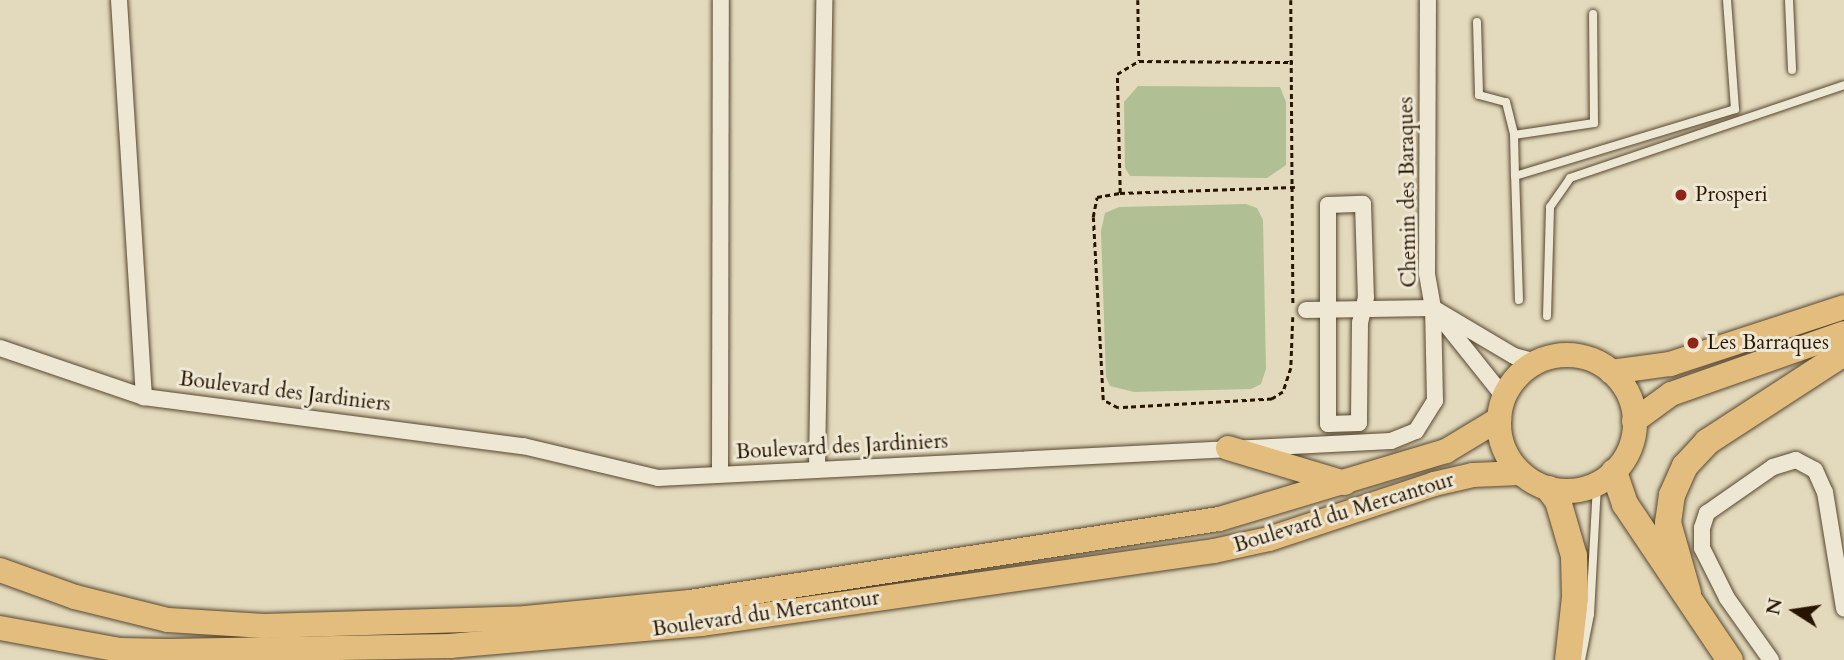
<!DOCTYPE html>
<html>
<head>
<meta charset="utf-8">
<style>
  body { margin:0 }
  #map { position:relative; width:1844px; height:660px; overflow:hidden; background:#e3dabd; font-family:Cardo,serif }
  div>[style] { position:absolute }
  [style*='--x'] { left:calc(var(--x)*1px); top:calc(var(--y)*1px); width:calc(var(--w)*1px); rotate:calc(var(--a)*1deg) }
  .green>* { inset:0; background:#b0c094 }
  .path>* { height:2.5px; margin-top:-1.25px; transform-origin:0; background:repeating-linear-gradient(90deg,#281500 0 5px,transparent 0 8.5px) }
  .roads { filter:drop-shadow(0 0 2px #57462f) drop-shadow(0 0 2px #57462f) }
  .service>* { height:8px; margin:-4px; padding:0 4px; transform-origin:4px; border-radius:4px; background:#ede7d4 }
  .minor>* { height:16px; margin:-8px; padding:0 8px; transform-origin:8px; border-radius:8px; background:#ede7d4 }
  .primary>* { height:24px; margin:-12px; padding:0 12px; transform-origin:12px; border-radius:12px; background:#e2bd7e }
  .primary>.ring { margin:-12px; padding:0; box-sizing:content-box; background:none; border:24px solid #e2bd7e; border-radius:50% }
  .trunk>* { height:26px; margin:-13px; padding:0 13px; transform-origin:13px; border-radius:13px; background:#e2bd7e }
  .dots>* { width:19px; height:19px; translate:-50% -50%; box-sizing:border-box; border:4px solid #ede7d4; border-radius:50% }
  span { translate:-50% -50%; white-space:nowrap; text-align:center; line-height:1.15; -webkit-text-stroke:6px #ede7d4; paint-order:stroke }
  .street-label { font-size:21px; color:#281500 }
  .poi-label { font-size:21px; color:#281500 }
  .left { translate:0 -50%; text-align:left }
  .north { position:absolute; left:1760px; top:576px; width:70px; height:70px; -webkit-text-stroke:5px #ede7d4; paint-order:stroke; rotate:282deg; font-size:19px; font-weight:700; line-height:28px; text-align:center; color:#281500 }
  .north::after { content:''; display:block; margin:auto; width:24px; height:32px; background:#281500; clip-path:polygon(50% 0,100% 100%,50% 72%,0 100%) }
</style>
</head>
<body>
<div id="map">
  <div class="green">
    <div style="clip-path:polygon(1138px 86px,1280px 87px,1286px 102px,1286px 165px,1267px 178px,1130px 176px,1125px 168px,1124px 102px)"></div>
    <div style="clip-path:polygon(1246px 204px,1257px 208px,1263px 220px,1266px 369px,1261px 384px,1251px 389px,1134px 392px,1110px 386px,1106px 377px,1101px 231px,1105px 213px,1119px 207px)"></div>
  </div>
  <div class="path">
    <div style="--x:1138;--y:0;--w:60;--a:89"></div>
    <div style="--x:1291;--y:0;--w:303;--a:89.6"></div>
    <div style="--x:1120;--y:193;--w:175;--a:-2"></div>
    <div style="--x:1293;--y:317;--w:51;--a:92.2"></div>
    <div style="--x:1291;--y:368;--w:25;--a:108"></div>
    <div style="--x:1283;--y:392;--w:13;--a:148"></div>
    <div style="--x:1272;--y:399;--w:154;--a:176.7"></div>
    <div style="--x:1118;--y:408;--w:17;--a:-152"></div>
    <div style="--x:1103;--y:400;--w:183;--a:-93.1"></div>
    <div style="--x:1093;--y:217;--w:20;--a:-79"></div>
    <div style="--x:1097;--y:197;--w:23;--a:-10"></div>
    <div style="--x:1120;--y:193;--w:119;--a:-91.4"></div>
    <div style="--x:1117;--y:74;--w:26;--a:-31"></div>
    <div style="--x:1139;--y:61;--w:154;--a:0.4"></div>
  </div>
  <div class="roads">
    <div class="service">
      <div style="--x:1789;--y:0;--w:70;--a:87.5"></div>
      <div style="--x:1477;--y:22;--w:73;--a:88.4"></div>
      <div style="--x:1479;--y:95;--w:28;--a:15"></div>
      <div style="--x:1506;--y:102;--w:34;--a:76"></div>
      <div style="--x:1515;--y:176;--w:41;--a:-91.4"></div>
      <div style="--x:1514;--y:135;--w:81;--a:-8.5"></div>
      <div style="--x:1594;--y:123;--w:109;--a:-90.5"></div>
      <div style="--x:1519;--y:300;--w:124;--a:-91.8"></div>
      <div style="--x:1515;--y:176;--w:230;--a:-16.9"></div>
      <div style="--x:1735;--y:109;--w:109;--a:-94.2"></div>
      <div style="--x:1547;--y:316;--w:109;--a:-88.4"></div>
      <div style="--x:1550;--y:207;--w:35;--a:-55"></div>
      <div style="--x:1570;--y:178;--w:289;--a:-18.7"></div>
      <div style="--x:1581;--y:660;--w:47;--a:-78.9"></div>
      <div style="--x:1590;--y:614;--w:130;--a:-86.9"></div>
    </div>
    <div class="minor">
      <div style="--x:119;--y:0;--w:398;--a:86.4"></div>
      <div style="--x:1363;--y:204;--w:93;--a:88.2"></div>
      <div style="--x:1366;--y:297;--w:27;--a:103"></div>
      <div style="--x:1360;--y:323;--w:100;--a:90.6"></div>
      <div style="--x:1359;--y:423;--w:31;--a:178"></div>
      <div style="--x:1328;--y:424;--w:219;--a:-90"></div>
      <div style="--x:1328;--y:205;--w:35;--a:-2"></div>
      <div style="--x:1433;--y:308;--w:114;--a:51.4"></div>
      <div style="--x:1306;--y:310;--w:127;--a:-0.9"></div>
      <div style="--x:1433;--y:308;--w:94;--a:30.7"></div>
      <div style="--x:1514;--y:356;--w:23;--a:15"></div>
      <div style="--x:0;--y:348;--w:152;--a:18.8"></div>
      <div style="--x:144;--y:397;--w:382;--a:7.4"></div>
      <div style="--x:523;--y:446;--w:139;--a:13.3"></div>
      <div style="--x:658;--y:478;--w:734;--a:-2.89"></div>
      <div style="--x:1391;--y:441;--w:27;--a:-22"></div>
      <div style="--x:1416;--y:431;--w:36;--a:-58"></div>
      <div style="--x:1435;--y:401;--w:93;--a:-91.2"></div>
      <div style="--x:1433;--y:308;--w:36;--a:-100"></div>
      <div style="--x:1427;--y:273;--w:273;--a:-89.8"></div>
      <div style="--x:817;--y:469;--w:469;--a:-89.1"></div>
      <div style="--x:720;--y:474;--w:474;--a:-89.9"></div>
      <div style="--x:1771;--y:660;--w:76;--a:-125.4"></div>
      <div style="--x:1727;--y:598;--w:56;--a:-116.6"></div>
      <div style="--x:1702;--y:548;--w:20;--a:-90"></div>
      <div style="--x:1702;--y:528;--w:16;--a:-72"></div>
      <div style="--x:1707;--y:513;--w:80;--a:-34.9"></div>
      <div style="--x:1773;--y:467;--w:24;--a:-17"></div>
      <div style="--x:1796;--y:460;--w:21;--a:28"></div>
      <div style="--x:1815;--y:470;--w:24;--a:66"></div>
      <div style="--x:1825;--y:492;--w:118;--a:80.7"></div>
    </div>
    <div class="primary">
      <div class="ring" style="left:1499px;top:355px;width:112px;height:112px"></div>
      <div style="--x:1611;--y:372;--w:60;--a:-7.7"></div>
      <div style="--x:1670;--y:364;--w:183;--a:-18.1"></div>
      <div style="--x:1634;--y:421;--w:46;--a:-36.1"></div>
      <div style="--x:1671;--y:394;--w:183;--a:-19.4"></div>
      <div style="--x:1228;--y:448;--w:122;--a:16.7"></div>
      <div style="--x:0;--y:570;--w:80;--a:19.8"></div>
      <div style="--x:75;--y:597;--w:96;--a:13.9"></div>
      <div style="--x:168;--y:620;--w:96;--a:3.6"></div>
      <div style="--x:264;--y:626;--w:262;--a:-1.7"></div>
      <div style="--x:526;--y:618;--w:165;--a:-5.6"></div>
      <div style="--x:690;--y:602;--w:535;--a:-8.92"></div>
      <div style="--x:1219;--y:519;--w:237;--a:-16.7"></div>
      <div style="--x:1446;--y:451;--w:62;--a:-31.1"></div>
      <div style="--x:0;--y:628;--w:122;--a:10.4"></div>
      <div style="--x:120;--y:650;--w:48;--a:1.2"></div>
      <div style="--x:168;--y:651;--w:282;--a:-1"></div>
      <div style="--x:450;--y:646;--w:252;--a:-5"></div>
      <div style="--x:701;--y:624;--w:518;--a:-8.1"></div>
      <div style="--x:1214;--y:551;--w:56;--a:-12.3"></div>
      <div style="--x:1269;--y:539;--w:174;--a:-18.4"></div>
      <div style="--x:1434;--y:484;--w:40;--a:-13"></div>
      <div style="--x:1473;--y:475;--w:47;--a:-2.4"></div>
    </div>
    <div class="trunk">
      <div style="--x:1614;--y:472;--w:34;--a:71"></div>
      <div style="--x:1625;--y:504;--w:188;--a:56.1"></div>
      <div style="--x:1549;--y:489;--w:15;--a:53"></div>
      <div style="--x:1558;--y:501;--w:57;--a:73.8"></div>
      <div style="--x:1574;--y:556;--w:41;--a:88.6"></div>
      <div style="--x:1575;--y:597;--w:63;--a:96.3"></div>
      <div style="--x:1688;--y:593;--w:73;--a:-105.9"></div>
      <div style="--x:1668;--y:523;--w:28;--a:-82"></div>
      <div style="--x:1672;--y:495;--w:32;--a:-66"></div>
      <div style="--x:1685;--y:466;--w:33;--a:-47"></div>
      <div style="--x:1707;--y:442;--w:163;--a:-33"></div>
    </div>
  </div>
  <div class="dots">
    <div style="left:1681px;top:195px;background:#8f2418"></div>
    <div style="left:1693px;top:343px;background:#8f2418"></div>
  </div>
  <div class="street-label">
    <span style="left:1408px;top:192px;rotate:-91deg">Chemin des Baraques</span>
    <span style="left:285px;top:392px;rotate:7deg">Boulevard des Jardiniers</span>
    <span style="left:842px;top:447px;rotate:-3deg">Boulevard des Jardiniers</span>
    <span style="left:1344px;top:513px;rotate:-17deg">Boulevard du Mercantour</span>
    <span style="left:766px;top:614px;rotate:-8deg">Boulevard du Mercantour</span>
  </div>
  <div class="poi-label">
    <span class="left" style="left:1695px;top:195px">Prosperi</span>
    <span class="left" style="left:1707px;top:343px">Les Barraques</span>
  </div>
  <div class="north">N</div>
</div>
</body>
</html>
